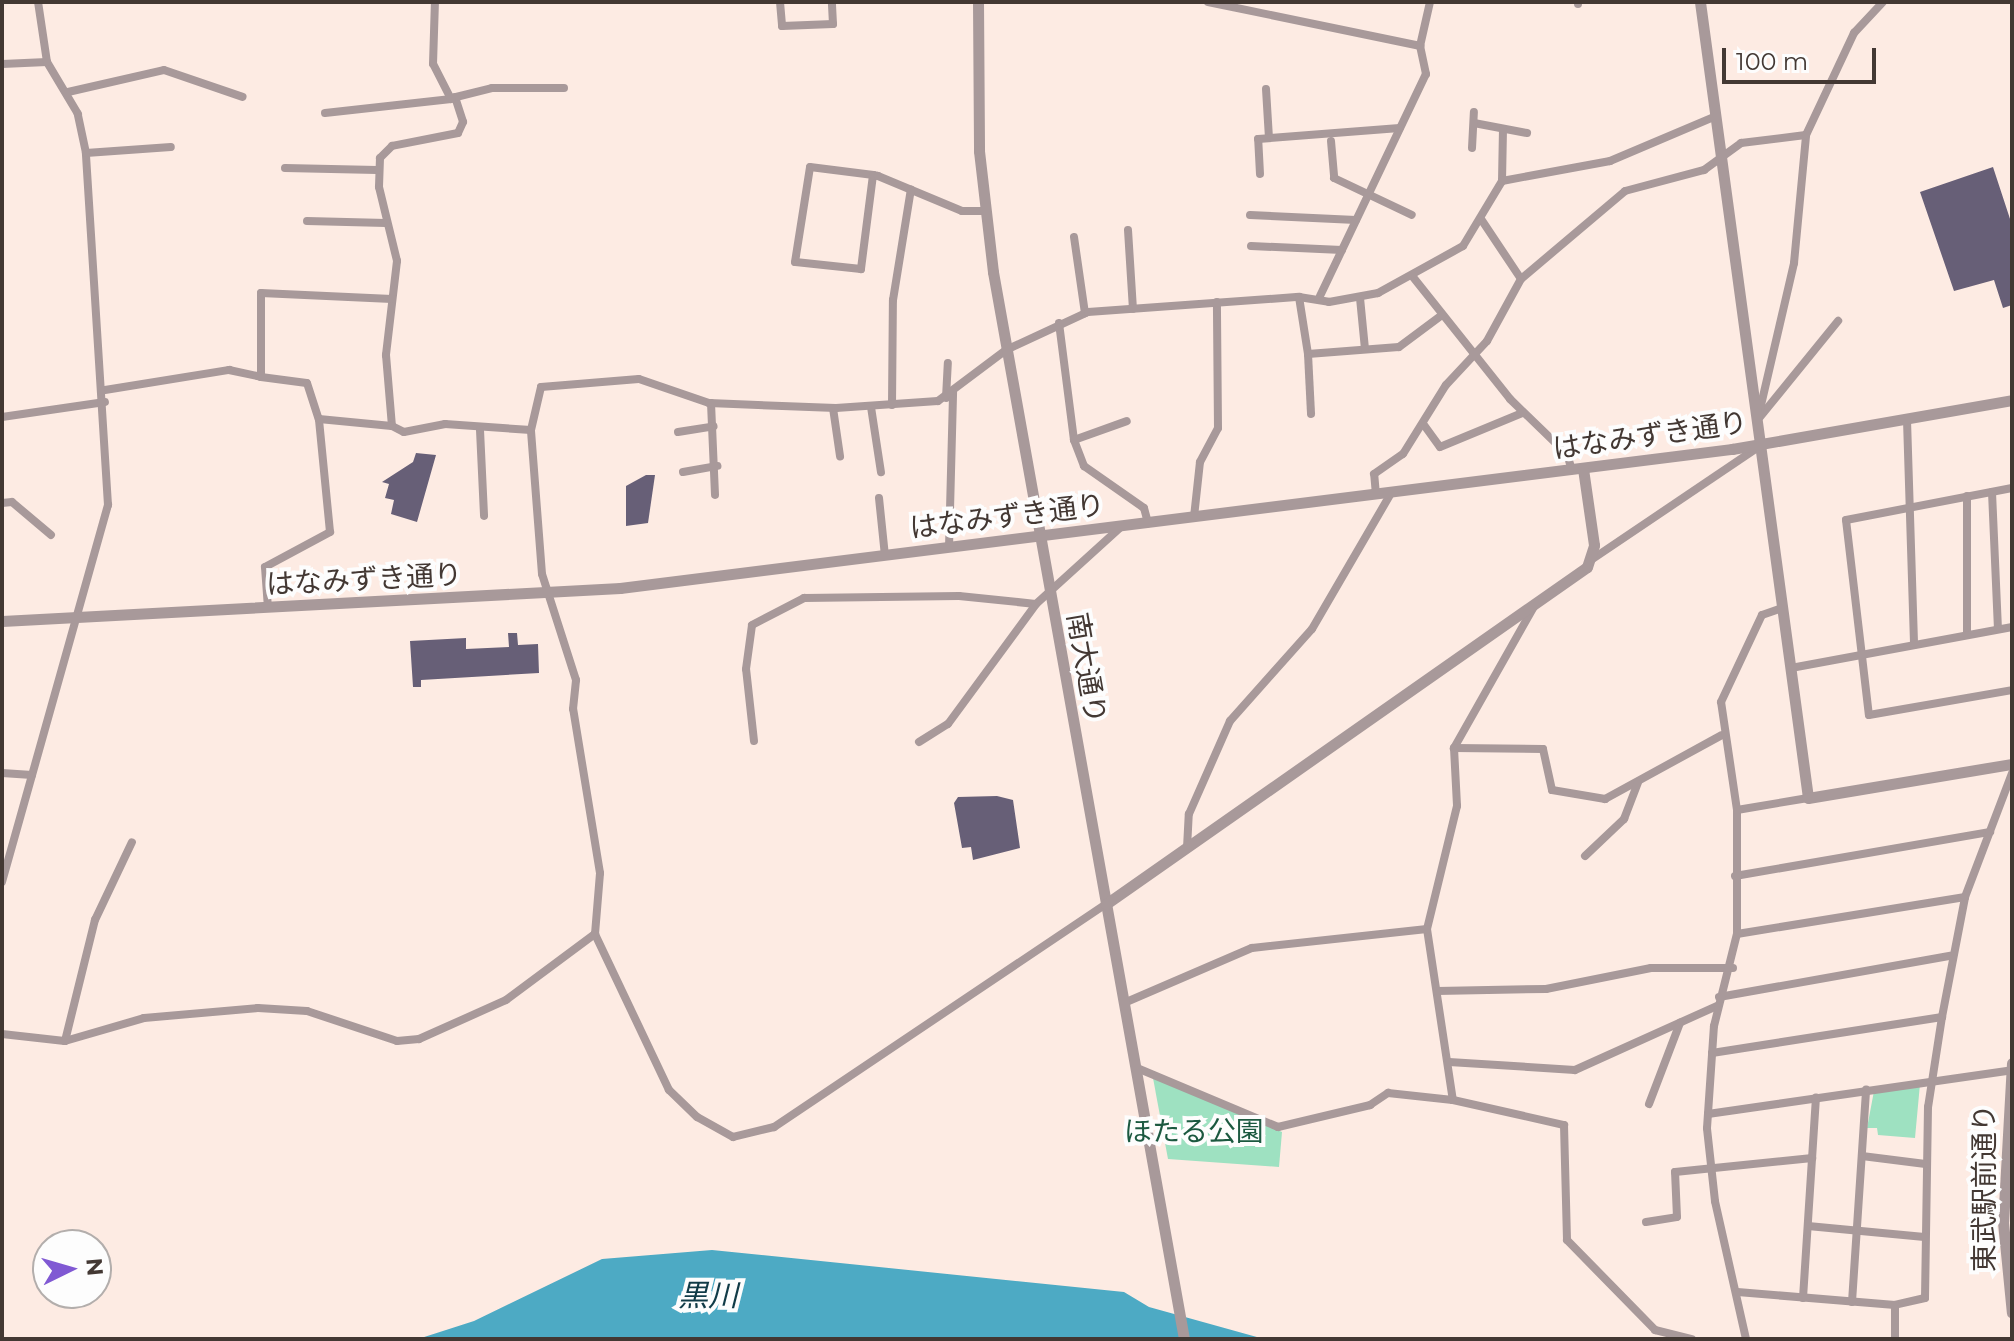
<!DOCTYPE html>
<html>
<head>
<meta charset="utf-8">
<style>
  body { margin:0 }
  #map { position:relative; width:2014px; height:1341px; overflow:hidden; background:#fdebe3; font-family:Montserrat,"Noto Sans JP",sans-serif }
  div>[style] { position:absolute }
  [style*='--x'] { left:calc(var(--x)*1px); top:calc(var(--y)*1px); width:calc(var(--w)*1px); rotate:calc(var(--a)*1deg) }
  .green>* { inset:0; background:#9ee1c1 }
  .water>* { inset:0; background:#4daac4 }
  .building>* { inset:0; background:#675f77 }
  .minor>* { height:8px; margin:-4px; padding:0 4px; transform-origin:4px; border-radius:4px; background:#a8999a }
  .tertiary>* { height:11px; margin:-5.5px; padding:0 5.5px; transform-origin:5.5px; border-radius:5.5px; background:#a8999a }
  span { translate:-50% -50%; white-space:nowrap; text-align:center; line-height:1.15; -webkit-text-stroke:8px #fdfdfd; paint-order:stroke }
  .street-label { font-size:28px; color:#433833 }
  .park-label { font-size:28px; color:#1c5940 }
  .water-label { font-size:30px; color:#113b47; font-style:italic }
  .frame { position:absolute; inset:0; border:4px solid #433833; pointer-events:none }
  .north { position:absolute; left:32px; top:1229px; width:80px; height:80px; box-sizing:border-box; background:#fdfdfd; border:2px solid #b3aeac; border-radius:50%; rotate:85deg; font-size:22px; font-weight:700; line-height:32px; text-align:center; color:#433833 }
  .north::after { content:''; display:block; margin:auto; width:28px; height:36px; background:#8059d3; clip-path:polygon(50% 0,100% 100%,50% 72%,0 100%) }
  .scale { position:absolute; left:1722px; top:48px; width:154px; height:36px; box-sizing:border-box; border:4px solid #433833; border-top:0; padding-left:10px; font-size:24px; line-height:28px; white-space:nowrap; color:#433833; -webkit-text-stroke:6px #fdfdfd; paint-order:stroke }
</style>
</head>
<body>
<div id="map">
  <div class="green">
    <div style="clip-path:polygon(1153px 1078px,1282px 1132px,1279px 1167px,1168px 1159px)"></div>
    <div style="clip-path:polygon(1920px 1084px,1915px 1138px,1878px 1135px,1877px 1128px,1867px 1128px,1874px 1091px)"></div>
  </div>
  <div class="water">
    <div style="clip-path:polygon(712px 1250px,1124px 1292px,1149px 1307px,1264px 1339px,418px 1339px,474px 1321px,602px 1259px)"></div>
  </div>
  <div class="building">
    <div style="clip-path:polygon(1993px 167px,2012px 225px,2012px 305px,2003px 308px,1994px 280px,1954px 291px,1920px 192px)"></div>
    <div style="clip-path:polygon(416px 453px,436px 455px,417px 522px,391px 514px,394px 500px,385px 498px,389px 484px,382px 482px,413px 462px)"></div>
    <div style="clip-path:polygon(646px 475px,655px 475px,648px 523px,626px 526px,626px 486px)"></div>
    <div style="clip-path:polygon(508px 633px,517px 633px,518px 645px,538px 644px,539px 673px,421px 680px,421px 687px,413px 687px,410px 641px,466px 638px,466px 649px,509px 647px)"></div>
    <div style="clip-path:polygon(997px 796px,1013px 800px,1020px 848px,973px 860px,971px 847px,962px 848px,954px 803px,958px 797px)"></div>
  </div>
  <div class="minor">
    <div style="--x:780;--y:2;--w:24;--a:85"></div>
    <div style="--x:782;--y:26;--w:51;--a:-2.2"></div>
    <div style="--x:833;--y:24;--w:22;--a:-93"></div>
    <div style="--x:1208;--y:2;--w:217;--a:11.7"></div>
    <div style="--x:1578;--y:4;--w:2;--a:-90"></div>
    <div style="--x:2;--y:64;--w:45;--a:-2.5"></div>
    <div style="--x:1266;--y:89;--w:49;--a:86.5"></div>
    <div style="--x:68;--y:92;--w:98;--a:-12.9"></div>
    <div style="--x:164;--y:70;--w:83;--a:18.9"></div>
    <div style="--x:455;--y:97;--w:26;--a:72"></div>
    <div style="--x:463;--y:122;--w:12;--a:114"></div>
    <div style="--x:458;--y:133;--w:67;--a:168.9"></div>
    <div style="--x:392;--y:146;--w:17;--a:135"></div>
    <div style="--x:380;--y:158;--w:29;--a:92"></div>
    <div style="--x:379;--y:187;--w:76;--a:76.3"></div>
    <div style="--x:397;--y:261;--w:95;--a:96.7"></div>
    <div style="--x:386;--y:355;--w:71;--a:85.2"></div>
    <div style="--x:392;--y:426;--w:13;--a:27"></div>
    <div style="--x:404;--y:432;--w:42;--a:-11"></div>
    <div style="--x:445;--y:424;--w:86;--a:4"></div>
    <div style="--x:452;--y:98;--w:41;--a:-14"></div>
    <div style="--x:492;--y:88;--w:72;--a:0"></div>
    <div style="--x:325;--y:113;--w:127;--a:-6.3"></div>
    <div style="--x:451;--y:99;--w:39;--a:-117"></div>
    <div style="--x:433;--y:64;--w:62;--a:-88.2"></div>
    <div style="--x:1474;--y:123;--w:54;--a:10.7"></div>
    <div style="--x:1331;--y:141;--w:37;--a:85"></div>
    <div style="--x:1334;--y:178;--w:86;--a:25.4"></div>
    <div style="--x:1472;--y:148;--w:36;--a:-87"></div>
    <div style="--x:86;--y:153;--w:85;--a:-4"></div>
    <div style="--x:285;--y:168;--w:92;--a:1.2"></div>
    <div style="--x:1260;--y:174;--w:35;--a:-93"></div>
    <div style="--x:1258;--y:139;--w:142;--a:-4.4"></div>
    <div style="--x:873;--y:175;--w:95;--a:97.3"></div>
    <div style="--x:861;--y:269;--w:66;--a:-173.9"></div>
    <div style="--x:795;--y:262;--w:96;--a:-81"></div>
    <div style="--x:810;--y:167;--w:64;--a:7.2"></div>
    <div style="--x:873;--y:175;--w:5;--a:11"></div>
    <div style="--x:878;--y:176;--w:91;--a:22.6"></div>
    <div style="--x:962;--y:211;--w:22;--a:0"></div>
    <div style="--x:1502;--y:181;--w:52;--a:-88.9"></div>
    <div style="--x:1250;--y:215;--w:106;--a:2.7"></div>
    <div style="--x:1481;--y:219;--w:72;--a:56.3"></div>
    <div style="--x:307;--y:221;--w:79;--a:1.5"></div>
    <div style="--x:1128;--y:230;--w:79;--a:86.4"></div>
    <div style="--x:1074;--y:237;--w:77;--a:81.8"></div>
    <div style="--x:1251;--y:246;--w:91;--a:2.5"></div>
    <div style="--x:1413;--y:277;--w:156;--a:51.5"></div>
    <div style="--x:1510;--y:399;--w:79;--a:44"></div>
    <div style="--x:1567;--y:454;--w:17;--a:73"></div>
    <div style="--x:1320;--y:296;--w:246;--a:-64.5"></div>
    <div style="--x:1426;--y:74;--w:29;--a:-102"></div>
    <div style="--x:1420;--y:46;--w:45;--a:-77.2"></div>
    <div style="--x:1299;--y:297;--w:58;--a:81"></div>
    <div style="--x:1308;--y:354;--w:91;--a:-4.4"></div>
    <div style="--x:1399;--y:347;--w:54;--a:-36.7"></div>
    <div style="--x:1360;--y:298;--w:51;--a:84.4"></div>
    <div style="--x:1059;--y:323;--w:118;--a:82.7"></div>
    <div style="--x:1074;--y:440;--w:28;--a:69"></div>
    <div style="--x:1084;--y:466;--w:73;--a:35"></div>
    <div style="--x:1144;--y:508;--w:16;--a:75"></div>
    <div style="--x:1308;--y:354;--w:60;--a:87.1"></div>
    <div style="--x:261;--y:377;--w:46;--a:7.4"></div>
    <div style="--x:307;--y:383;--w:38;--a:72"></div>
    <div style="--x:105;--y:390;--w:126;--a:-9.2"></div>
    <div style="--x:229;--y:370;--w:33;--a:12"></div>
    <div style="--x:261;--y:377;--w:84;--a:-90"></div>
    <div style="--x:261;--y:293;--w:131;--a:2.6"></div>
    <div style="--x:946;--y:398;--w:35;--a:-87"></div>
    <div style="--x:711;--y:403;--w:92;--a:87.5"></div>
    <div style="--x:892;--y:405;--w:105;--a:-89.5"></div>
    <div style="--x:893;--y:300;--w:112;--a:-80.8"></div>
    <div style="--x:871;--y:407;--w:66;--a:81.3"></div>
    <div style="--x:833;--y:408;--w:49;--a:81.7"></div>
    <div style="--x:2;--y:417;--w:104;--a:-8.3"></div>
    <div style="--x:1760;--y:417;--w:124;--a:-50.9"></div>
    <div style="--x:1758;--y:418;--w:159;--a:-76.9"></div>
    <div style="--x:1794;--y:263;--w:129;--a:-84.6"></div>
    <div style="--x:1907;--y:420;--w:225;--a:88.2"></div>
    <div style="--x:1424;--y:425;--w:27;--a:54"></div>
    <div style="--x:1440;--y:447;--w:89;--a:-22.5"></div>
    <div style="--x:480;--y:430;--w:86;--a:87.3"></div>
    <div style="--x:678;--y:432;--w:36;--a:-9"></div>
    <div style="--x:1074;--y:440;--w:56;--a:-19.7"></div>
    <div style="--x:683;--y:472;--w:35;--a:-10"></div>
    <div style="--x:2012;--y:488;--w:169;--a:169.1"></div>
    <div style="--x:1846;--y:520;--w:196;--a:83.3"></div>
    <div style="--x:1869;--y:715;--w:145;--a:-9.9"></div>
    <div style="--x:1992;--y:492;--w:136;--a:87.5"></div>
    <div style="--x:1376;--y:495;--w:21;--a:-95"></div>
    <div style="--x:1374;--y:474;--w:35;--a:-35"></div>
    <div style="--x:1403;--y:454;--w:81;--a:-58.1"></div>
    <div style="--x:1446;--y:385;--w:60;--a:-47"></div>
    <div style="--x:1487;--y:341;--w:71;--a:-61.3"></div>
    <div style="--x:1521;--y:279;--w:136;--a:-40.2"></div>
    <div style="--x:1625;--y:191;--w:82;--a:-14.9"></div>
    <div style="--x:1704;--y:170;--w:46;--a:-36.1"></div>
    <div style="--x:1741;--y:143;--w:65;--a:-7"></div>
    <div style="--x:1806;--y:135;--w:113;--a:-64.8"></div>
    <div style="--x:1854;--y:33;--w:42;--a:-46.9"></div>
    <div style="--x:879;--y:498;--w:58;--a:84.1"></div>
    <div style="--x:2;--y:503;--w:10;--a:-6"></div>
    <div style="--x:12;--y:502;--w:51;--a:40.2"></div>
    <div style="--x:1194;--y:517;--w:55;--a:-83.8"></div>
    <div style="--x:1200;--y:462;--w:38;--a:-62"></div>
    <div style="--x:1218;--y:428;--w:126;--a:-90.5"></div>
    <div style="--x:949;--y:548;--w:156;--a:-88.5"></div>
    <div style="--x:1591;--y:560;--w:204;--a:-34"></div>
    <div style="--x:1536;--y:603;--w:167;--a:119.5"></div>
    <div style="--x:1454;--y:748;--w:89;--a:0.6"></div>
    <div style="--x:1543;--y:749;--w:42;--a:77.6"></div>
    <div style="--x:1552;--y:790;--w:54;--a:9.6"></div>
    <div style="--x:1605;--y:799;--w:133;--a:-28.7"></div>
    <div style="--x:268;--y:608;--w:41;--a:-94.2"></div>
    <div style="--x:265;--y:567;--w:74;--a:-28.3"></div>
    <div style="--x:330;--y:532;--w:114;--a:-95.6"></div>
    <div style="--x:319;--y:419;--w:73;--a:5.5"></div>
    <div style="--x:1967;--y:634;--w:138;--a:-90"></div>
    <div style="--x:1791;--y:668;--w:225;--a:-10.5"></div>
    <div style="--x:754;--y:741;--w:72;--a:-96.3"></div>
    <div style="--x:746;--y:669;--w:44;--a:-82.2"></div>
    <div style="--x:752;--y:625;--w:59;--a:-27.4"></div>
    <div style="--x:804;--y:598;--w:155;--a:-0.7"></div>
    <div style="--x:959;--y:596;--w:77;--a:5.9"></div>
    <div style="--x:919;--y:742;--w:34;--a:-32"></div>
    <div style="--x:948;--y:724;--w:149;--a:-53.7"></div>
    <div style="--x:1036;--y:604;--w:116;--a:-42.2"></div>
    <div style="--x:1454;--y:748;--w:58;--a:87"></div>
    <div style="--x:1457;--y:806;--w:127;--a:103.7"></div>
    <div style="--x:1427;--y:929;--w:173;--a:81.4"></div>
    <div style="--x:1453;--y:1100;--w:114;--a:12.7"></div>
    <div style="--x:1564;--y:1125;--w:115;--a:88.5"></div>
    <div style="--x:1567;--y:1240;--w:126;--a:45.6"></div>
    <div style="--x:1655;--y:1330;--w:38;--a:14"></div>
    <div style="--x:2;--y:773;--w:30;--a:4"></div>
    <div style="--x:1737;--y:810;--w:72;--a:-9.6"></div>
    <div style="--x:1187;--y:848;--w:34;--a:-87"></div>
    <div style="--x:1189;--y:814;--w:102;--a:-66.2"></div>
    <div style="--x:1230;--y:721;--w:123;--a:-48.3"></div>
    <div style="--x:1312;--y:629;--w:157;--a:-59.8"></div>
    <div style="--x:1585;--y:856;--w:54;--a:-43.5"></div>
    <div style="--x:1624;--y:819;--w:39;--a:-69"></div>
    <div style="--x:1735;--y:876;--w:259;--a:-9.8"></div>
    <div style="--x:2;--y:882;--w:392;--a:-74.3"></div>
    <div style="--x:108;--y:505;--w:353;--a:-93.6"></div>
    <div style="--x:86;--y:153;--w:40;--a:-102"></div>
    <div style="--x:78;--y:114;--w:61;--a:-120.8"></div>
    <div style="--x:47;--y:62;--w:61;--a:-98.5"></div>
    <div style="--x:1106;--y:904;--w:400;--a:146.1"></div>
    <div style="--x:774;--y:1127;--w:42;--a:166.3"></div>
    <div style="--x:733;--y:1137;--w:41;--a:-150.9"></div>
    <div style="--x:697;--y:1117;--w:39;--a:-136"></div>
    <div style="--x:669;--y:1090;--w:173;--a:-115.4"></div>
    <div style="--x:595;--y:934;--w:61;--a:-85.3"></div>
    <div style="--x:600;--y:873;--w:166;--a:-99.3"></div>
    <div style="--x:573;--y:709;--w:29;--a:-84"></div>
    <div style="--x:576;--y:680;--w:111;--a:-107.8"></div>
    <div style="--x:542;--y:574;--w:144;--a:-94.4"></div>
    <div style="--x:531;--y:430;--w:44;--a:-76.9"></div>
    <div style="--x:541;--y:387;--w:98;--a:-4.7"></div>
    <div style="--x:639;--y:379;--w:74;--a:18.9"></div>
    <div style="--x:709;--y:403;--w:127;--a:2.3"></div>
    <div style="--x:836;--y:408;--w:102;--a:-3.9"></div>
    <div style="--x:938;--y:401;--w:85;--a:-36.9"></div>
    <div style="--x:1006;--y:350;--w:90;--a:-24.9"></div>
    <div style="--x:1088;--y:312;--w:212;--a:-4.1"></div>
    <div style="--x:1299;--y:297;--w:30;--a:9"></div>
    <div style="--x:1329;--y:302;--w:50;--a:-10.4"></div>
    <div style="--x:1378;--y:293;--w:97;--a:-28.9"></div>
    <div style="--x:1463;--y:246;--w:76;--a:-59"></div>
    <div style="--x:1502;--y:181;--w:110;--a:-10.5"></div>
    <div style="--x:1610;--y:161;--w:115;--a:-23"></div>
    <div style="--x:1737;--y:934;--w:231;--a:-9.2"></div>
    <div style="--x:1437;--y:991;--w:109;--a:-1.1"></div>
    <div style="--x:1546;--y:989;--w:107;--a:-11.3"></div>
    <div style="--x:1651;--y:968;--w:82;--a:0"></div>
    <div style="--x:1719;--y:997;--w:235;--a:-10.1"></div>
    <div style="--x:1124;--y:1003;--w:139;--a:-23.3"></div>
    <div style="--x:1252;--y:948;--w:176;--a:-6.2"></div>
    <div style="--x:1942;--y:1017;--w:122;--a:-79.1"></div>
    <div style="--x:1965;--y:897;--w:133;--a:-69.2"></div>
    <div style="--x:2;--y:1034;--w:63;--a:6.3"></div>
    <div style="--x:65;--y:1041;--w:82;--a:-16.2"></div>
    <div style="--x:144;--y:1018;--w:114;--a:-5"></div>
    <div style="--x:258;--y:1008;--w:49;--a:3.5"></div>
    <div style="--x:307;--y:1011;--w:95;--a:18.4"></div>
    <div style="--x:397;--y:1041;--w:22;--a:-5"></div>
    <div style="--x:419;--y:1039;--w:95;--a:-24.1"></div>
    <div style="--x:506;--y:1000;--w:111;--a:-36.6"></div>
    <div style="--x:65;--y:1041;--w:125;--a:-76.1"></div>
    <div style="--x:95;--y:920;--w:86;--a:-64.6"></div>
    <div style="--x:1712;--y:1053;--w:233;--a:-8.9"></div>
    <div style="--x:1942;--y:1017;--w:91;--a:98.8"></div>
    <div style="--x:1928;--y:1107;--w:191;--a:90.9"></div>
    <div style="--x:1925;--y:1298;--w:31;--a:167"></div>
    <div style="--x:1895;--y:1305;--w:158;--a:-175.3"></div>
    <div style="--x:1449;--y:1062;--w:126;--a:3.6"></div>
    <div style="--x:1575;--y:1070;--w:156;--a:-24.3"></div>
    <div style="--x:1137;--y:1068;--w:153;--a:22.7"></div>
    <div style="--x:1278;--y:1127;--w:95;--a:-13.4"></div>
    <div style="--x:1370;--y:1105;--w:22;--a:-34"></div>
    <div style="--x:1388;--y:1093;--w:65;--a:6.1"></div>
    <div style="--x:1649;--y:1104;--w:87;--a:-69.1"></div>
    <div style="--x:1708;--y:1114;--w:307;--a:-8.2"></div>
    <div style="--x:1862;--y:1156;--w:64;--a:7.2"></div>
    <div style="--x:1646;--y:1222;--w:31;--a:-9"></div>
    <div style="--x:1677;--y:1217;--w:45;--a:-92.5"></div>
    <div style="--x:1675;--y:1172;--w:138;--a:-5.8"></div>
    <div style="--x:1808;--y:1226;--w:117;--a:5.4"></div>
    <div style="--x:1803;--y:1298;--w:201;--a:-86.3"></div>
    <div style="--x:1852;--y:1302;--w:213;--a:-86.2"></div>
    <div style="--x:1895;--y:1305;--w:34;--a:90"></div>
    <div style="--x:1746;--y:1339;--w:141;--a:-102.7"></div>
    <div style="--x:1715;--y:1201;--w:73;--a:-96.3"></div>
    <div style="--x:1707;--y:1128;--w:102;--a:-86.1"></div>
    <div style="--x:1714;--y:1026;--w:95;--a:-76"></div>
    <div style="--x:1737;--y:934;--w:124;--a:-90"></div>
    <div style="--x:1737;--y:810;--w:109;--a:-98.4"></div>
    <div style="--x:1721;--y:702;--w:96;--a:-64.8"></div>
    <div style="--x:1762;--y:615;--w:21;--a:-19"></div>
  </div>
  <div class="tertiary">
    <div style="--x:978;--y:2;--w:149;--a:89.6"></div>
    <div style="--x:979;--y:151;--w:122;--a:83.4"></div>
    <div style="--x:993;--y:272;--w:1084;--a:79.85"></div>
    <div style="--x:1700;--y:2;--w:803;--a:82.27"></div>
    <div style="--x:1808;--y:798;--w:207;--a:-9.5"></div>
    <div style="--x:2;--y:621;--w:619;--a:-3.06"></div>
    <div style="--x:620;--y:588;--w:1121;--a:-7.13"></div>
    <div style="--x:1732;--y:449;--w:284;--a:-9.9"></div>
    <div style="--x:1106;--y:904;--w:587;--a:-35.02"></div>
    <div style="--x:1587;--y:567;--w:23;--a:-72"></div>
    <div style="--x:1594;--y:545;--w:77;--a:-98.2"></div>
    <div style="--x:2012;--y:1063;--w:159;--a:93.2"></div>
    <div style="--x:2003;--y:1222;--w:91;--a:84.4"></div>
  </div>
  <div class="street-label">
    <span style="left:1650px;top:435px;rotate:-8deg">はなみずき通り</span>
    <span style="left:1007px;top:516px;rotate:-7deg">はなみずき通り</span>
    <span style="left:364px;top:579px;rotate:-3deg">はなみずき通り</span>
    <span style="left:1087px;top:668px;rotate:80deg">南大通り</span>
    <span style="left:1984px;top:1188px;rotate:-90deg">東武駅前通り</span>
  </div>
  <div class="park-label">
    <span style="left:1194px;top:1131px">ほたる公園</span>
  </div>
  <div class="water-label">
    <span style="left:708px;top:1296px">黒川</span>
  </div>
  <div class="frame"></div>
  <div class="north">N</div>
  <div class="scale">100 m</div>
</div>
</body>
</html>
